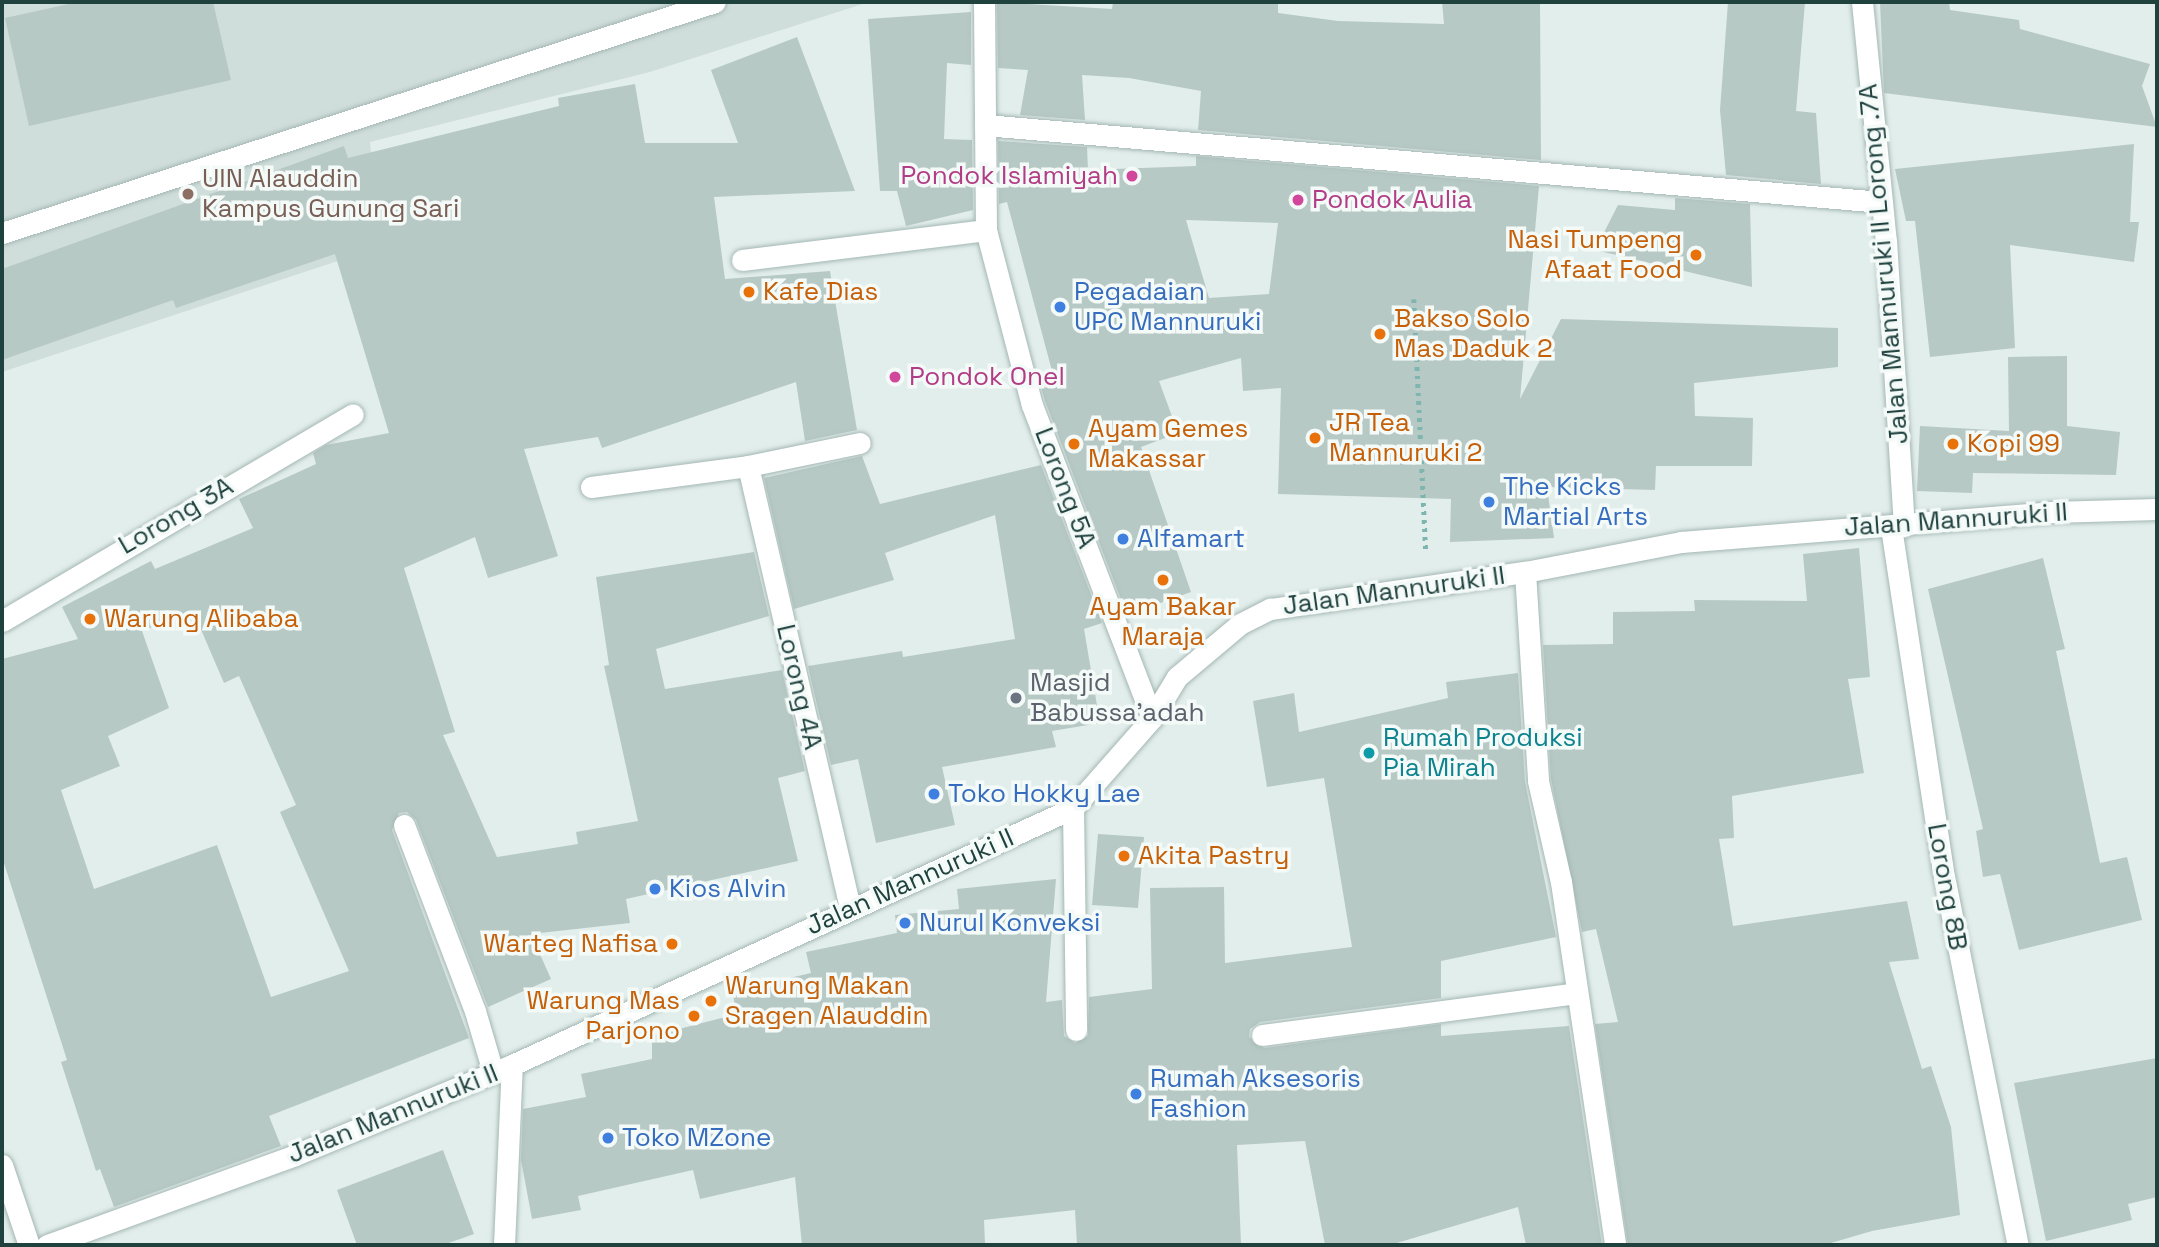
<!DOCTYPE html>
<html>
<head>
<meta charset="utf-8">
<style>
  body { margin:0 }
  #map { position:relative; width:2159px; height:1247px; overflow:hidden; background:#e2eeeb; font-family:"Space Grotesk",sans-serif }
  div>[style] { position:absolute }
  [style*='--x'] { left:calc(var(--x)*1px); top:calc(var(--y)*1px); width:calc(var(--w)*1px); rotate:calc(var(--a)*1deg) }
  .built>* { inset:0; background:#d0dedb }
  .building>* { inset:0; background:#b7c9c5 }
  .path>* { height:4.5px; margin-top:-2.25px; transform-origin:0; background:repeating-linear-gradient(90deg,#7fb5af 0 3.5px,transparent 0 8.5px) }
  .roads { filter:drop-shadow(0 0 2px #a4b7b4) drop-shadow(0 0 2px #a4b7b4) }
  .service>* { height:21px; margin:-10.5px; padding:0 10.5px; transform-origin:10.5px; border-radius:10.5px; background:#fff }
  .minor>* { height:21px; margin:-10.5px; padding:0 10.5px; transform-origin:10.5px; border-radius:10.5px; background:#fff }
  .dots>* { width:19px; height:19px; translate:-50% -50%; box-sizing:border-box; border:4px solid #f4faf8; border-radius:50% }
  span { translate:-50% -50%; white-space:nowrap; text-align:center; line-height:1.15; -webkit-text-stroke:7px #f4faf8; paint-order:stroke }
  .hotel-label { font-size:26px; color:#b23c85 }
  .right { translate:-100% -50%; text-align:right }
  .left { translate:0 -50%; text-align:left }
  .education-label { font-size:26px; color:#785e54 }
  .food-label { font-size:26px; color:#c56008 }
  .street-label { font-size:26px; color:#20423f }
  .shop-label { font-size:26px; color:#366cbe }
  .worship-label { font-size:26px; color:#5b616d }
  .culture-label { font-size:26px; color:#0d838f }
  .frame { position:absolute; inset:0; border:4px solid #20423f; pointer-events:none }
</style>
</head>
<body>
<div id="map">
  <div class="built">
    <div style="clip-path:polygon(2px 2px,869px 2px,650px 72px,370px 142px,380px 247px,2px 372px)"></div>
  </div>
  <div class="building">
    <div style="clip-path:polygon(78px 2px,213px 2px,231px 80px,29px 126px,5px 18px)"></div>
    <div style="clip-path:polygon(997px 2px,1112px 9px,1113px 2px,1278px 2px,1278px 13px,1338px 21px,1444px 24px,1442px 2px,1540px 2px,1541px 160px,1198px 130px,1201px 91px,1129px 78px,1082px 75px,1085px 120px,1020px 115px,1028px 70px,998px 68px)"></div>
    <div style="clip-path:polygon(1728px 2px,1805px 2px,1796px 111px,1816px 113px,1821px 184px,1726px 175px,1720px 110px)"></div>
    <div style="clip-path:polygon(1880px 2px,1949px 2px,1950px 10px,2019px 20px,2020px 29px,2150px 64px,2142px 86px,2157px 127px,1884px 93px)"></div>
    <div style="clip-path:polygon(971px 12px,971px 65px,947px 63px,944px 139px,972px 140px,973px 210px,906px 226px,897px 191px,880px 191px,868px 19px)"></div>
    <div style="clip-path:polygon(evenodd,797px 37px,855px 191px,714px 197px,725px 279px,830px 271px,857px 430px,805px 441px,796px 382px,602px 448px,598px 437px,524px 449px,558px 556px,488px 578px,475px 537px,404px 568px,455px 732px,443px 735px,497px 857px,578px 844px,576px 832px,638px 821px,604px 666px,609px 665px,596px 577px,754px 552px,769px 616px,656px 649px,665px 689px,782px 670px,805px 771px,778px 778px,798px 861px,626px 899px,630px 923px,531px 934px,551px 979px,488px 1007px,416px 820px,407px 812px,399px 813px,392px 830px,469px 1038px,269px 1116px,281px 1146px,114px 1207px,100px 1169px,96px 1171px,61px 1062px,67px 1060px,2px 857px,2px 659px,78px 639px,62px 607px,151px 561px,155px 569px,253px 528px,239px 499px,316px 464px,313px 453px,326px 445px,389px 433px,335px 254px,176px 308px,173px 300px,2px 360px,2px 269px,344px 146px,348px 158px,559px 106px,558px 98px,635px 84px,645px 143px,738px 143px,711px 70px,797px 37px,193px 611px,224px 683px,239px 676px,296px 805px,280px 812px,349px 971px,271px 997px,217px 845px,94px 889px,61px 790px,120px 766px,108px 736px,169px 708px,142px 631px,193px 611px)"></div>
    <div style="clip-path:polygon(evenodd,998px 141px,1087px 147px,1088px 170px,1196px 166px,1196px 156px,1539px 186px,1520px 399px,1561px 319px,1838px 328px,1838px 367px,1694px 383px,1695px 416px,1753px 418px,1752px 466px,1656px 466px,1655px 490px,1547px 487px,1554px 538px,1450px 542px,1451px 499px,1278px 494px,1281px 388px,1243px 391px,1241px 358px,1159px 381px,1173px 419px,1173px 435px,1141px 447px,1191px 592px,1127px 615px,1045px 401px,1038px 376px,1052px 371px,1007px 202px,999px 204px,998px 141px,1186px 220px,1278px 223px,1269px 294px,1209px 298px,1186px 220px)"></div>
    <div style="clip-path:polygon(2134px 144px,2130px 222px,2139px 222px,2134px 262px,2010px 245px,2015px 348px,1930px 357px,1915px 221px,1906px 221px,1895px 169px)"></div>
    <div style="clip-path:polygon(1675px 198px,1750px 204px,1752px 287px,1595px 250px,1618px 205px,1675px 210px)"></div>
    <div style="clip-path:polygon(2067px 356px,2067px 426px,2120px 432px,2116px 475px,1973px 473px,1972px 493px,1917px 491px,1920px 426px,2009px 431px,2008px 357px)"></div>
    <div style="clip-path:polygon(862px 456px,880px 504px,1041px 465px,1102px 623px,1084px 629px,1100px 723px,1052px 731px,1056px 747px,942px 767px,955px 825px,876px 843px,858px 759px,831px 765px,808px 666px,902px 651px,903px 657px,1015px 639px,995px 515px,885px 553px,894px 580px,794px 609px,764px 478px)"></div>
    <div style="clip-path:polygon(1859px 548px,1870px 677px,1848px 679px,1864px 773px,1732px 796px,1734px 838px,1719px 839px,1733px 926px,1907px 901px,1919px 959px,1889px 962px,1922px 1069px,1931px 1066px,1951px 1127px,1960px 1215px,1872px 1231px,1824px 1245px,1628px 1245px,1595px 1024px,1618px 1022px,1596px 929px,1582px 932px,1551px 779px,1543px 645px,1613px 644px,1613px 612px,1695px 611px,1694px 600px,1807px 601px,1803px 554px)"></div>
    <div style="clip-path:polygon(2043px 558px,2065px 649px,2056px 651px,2100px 863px,2127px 857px,2142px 920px,2019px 950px,2000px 874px,1983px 877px,1976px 831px,1983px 829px,1928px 589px)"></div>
    <div style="clip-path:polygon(1518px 673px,1525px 782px,1556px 937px,1441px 961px,1441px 998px,1260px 1022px,1250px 1029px,1249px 1037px,1264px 1048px,1441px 1024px,1441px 1036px,1569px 1026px,1602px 1245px,1526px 1245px,1518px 1207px,1390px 1245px,1325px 1245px,1305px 1141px,1237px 1145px,1241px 1245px,1077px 1245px,1075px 1210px,984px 1220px,985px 1245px,802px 1245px,795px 1177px,700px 1199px,693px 1170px,578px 1196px,581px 1210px,532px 1219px,521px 1160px,523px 1109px,586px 1097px,581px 1074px,652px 1059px,652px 1036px,737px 1014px,732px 991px,811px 973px,806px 952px,897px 933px,895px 915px,959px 909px,957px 889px,1056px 879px,1046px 1002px,1062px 1000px,1064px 1036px,1075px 1043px,1088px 1036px,1089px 997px,1152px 989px,1150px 888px,1224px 887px,1225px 963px,1352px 947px,1324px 778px,1267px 787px,1253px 701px,1294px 693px,1299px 732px,1448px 698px,1446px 682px)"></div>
    <div style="clip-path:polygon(1098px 834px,1144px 837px,1138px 908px,1092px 905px)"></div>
    <div style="clip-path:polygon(2157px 1058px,2157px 1197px,2128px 1204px,2132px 1220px,2046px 1241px,2014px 1083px)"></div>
    <div style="clip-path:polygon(443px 1150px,474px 1234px,443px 1245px,357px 1245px,337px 1190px)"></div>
  </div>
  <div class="path">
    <div style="--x:1414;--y:299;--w:252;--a:87.3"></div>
  </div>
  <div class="roads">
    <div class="service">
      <div style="--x:2;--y:233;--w:749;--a:-17.95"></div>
    </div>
    <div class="minor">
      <div style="--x:984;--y:2;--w:228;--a:89.5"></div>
      <div style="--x:986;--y:230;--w:181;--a:75.3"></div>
      <div style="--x:1032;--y:405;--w:335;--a:69"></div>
      <div style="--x:1862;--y:2;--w:240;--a:84.3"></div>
      <div style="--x:1886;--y:241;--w:286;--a:86.4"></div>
      <div style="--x:985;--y:125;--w:900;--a:4.91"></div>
      <div style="--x:742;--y:260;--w:246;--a:-7"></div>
      <div style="--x:748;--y:466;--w:454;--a:77"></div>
      <div style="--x:591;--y:487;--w:158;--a:-7.6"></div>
      <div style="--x:748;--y:466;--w:114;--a:-11.6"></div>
      <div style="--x:1891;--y:527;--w:343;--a:81.4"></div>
      <div style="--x:1942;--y:866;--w:387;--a:78.7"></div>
      <div style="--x:1525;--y:572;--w:209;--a:86.4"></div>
      <div style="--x:1538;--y:781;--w:104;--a:77.2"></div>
      <div style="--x:1561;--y:882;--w:367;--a:81.5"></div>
      <div style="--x:2;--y:621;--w:407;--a:-30.5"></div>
      <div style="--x:1073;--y:808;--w:222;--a:89.2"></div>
      <div style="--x:404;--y:825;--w:199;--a:69.1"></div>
      <div style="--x:475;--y:1011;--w:64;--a:73.6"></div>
      <div style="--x:1262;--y:1035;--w:316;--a:-7.6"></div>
      <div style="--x:2;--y:1165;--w:84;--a:71.4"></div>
      <div style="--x:47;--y:1245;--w:264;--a:-19.9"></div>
      <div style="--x:295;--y:1155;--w:235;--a:-22.5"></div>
      <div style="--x:512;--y:1065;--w:617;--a:-24.61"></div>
      <div style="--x:1073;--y:808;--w:120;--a:-48.7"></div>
      <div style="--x:1152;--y:718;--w:48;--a:-58.6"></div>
      <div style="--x:1177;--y:677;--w:82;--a:-40.1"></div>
      <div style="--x:1240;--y:624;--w:34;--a:-27"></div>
      <div style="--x:1270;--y:609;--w:258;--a:-8.3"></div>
      <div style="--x:1525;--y:572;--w:159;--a:-10.9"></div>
      <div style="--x:1681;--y:542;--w:371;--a:-4.6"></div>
      <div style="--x:2051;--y:512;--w:106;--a:-1.6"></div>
      <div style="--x:504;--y:1245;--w:180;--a:-87.5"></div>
    </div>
  </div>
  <div class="dots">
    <div style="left:1132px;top:176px;background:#d1479c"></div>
    <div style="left:188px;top:194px;background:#8d6e63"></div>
    <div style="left:1298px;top:200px;background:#d1479c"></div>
    <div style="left:1696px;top:255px;background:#e8710a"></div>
    <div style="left:749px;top:292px;background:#e8710a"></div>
    <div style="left:1060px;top:307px;background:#3f7fe0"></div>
    <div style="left:1380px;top:334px;background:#e8710a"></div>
    <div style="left:895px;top:377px;background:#d1479c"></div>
    <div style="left:1315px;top:438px;background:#e8710a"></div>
    <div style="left:1074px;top:444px;background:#e8710a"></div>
    <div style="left:1953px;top:444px;background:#e8710a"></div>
    <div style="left:1489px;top:502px;background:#3f7fe0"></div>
    <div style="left:1123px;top:539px;background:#3f7fe0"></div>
    <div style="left:1163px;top:580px;background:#e8710a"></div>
    <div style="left:90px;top:619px;background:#e8710a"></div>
    <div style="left:1016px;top:698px;background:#6b7280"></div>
    <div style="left:1369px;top:753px;background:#0f9aa8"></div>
    <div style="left:934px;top:794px;background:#3f7fe0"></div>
    <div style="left:1124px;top:856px;background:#e8710a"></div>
    <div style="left:655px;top:889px;background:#3f7fe0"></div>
    <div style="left:905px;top:923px;background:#3f7fe0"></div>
    <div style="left:672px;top:944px;background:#e8710a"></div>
    <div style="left:711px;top:1001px;background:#e8710a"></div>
    <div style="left:694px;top:1016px;background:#e8710a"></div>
    <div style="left:1136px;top:1094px;background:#3f7fe0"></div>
    <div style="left:608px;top:1138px;background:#3f7fe0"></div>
  </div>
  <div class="hotel-label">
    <span class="right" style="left:1118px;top:176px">Pondok Islamiyah</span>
    <span class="left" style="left:1312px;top:200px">Pondok Aulia</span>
    <span class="left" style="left:909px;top:377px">Pondok Onel</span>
  </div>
  <div class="education-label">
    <span class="left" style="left:202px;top:194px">UIN Alauddin<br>Kampus Gunung Sari</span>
  </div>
  <div class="food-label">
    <span class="right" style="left:1682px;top:255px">Nasi Tumpeng<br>Afaat Food</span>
    <span class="left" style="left:763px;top:292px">Kafe Dias</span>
    <span class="left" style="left:1394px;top:334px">Bakso Solo<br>Mas Daduk 2</span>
    <span class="left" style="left:1329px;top:438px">JR Tea<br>Mannuruki 2</span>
    <span class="left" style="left:1088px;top:444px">Ayam Gemes<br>Makassar</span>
    <span class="left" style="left:1967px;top:444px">Kopi 99</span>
    <span style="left:1163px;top:622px">Ayam Bakar<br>Maraja</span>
    <span class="left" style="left:104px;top:619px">Warung Alibaba</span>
    <span class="left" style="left:1138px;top:856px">Akita Pastry</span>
    <span class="right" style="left:658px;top:944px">Warteg Nafisa</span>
    <span class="left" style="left:725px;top:1001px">Warung Makan<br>Sragen Alauddin</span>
    <span class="right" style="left:680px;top:1016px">Warung Mas<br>Parjono</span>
  </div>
  <div class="street-label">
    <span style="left:1884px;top:264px;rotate:-95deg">Jalan Mannuruki II Lorong .7A</span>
    <span style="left:1065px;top:488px;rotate:69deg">Lorong 5A</span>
    <span style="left:176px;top:516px;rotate:-30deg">Lorong 3A</span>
    <span style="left:1956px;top:520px;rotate:-4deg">Jalan Mannuruki II</span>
    <span style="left:1394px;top:591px;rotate:-8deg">Jalan Mannuruki II</span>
    <span style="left:799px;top:687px;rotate:77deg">Lorong 4A</span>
    <span style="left:910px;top:882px;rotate:-24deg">Jalan Mannuruki II</span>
    <span style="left:1947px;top:887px;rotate:80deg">Lorong 8B</span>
    <span style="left:393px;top:1114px;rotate:-22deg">Jalan Mannuruki II</span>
  </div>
  <div class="shop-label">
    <span class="left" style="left:1074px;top:307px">Pegadaian<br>UPC Mannuruki</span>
    <span class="left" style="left:1503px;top:502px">The Kicks<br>Martial Arts</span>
    <span class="left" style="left:1137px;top:539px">Alfamart</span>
    <span class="left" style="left:948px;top:794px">Toko Hokky Lae</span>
    <span class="left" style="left:669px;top:889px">Kios Alvin</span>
    <span class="left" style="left:919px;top:923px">Nurul Konveksi</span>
    <span class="left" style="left:1150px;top:1094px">Rumah Aksesoris<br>Fashion</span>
    <span class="left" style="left:622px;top:1138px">Toko MZone</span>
  </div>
  <div class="worship-label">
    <span class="left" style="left:1030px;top:698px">Masjid<br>Babussa'adah</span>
  </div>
  <div class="culture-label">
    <span class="left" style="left:1383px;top:753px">Rumah Produksi<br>Pia Mirah</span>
  </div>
  <div class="frame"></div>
</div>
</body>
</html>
